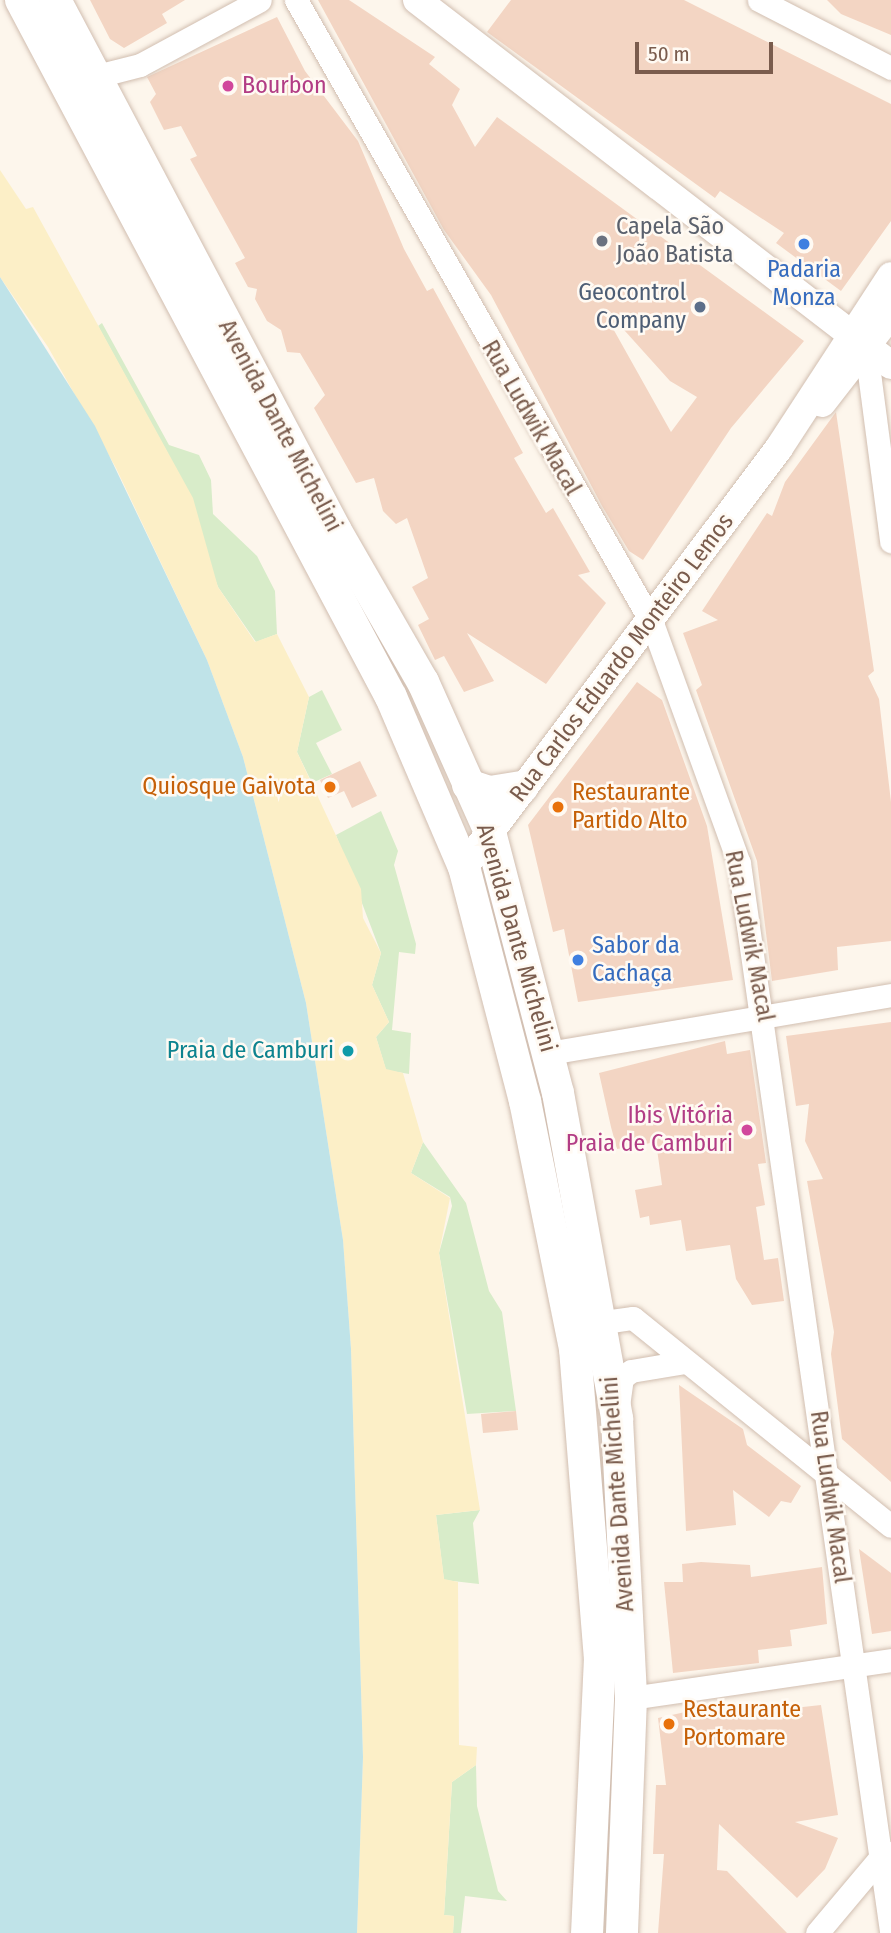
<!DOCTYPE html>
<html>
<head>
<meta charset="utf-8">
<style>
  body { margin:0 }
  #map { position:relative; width:891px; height:1933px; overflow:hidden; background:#fdf6ec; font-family:"Fira Sans Condensed",sans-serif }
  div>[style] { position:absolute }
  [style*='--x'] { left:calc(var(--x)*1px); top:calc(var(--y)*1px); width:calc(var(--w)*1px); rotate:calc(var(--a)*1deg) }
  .green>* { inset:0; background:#d8ecc9 }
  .sand>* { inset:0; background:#fcefc7 }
  .water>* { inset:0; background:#bfe3e8 }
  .building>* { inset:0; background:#f3d5c3 }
  .roads { filter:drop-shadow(0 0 2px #d1beb0) drop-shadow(0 0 2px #d1beb0) }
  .minor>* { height:23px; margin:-11.5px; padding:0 11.5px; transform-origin:11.5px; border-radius:11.5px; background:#fff }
  .tertiary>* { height:28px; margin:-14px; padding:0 14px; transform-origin:14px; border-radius:14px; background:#fff }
  .secondary>* { height:32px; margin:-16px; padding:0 16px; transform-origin:16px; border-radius:16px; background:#fff }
  .dots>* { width:19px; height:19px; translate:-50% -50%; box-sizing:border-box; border:4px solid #fffaf3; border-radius:50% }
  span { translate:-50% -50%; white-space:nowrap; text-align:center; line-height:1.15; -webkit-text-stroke:5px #fffaf3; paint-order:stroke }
  .hotel-label { font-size:24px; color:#b23c85 }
  .left { translate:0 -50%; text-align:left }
  .right { translate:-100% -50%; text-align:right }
  .worship-label { font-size:24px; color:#5b616d }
  .shop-label { font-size:24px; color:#366cbe }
  .service-label { font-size:24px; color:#4e5e75 }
  .street-label { font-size:24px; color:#7a5c4d }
  .food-label { font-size:24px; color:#c56008 }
  .culture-label { font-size:24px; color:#0d838f }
  .scale { position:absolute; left:635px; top:42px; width:138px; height:32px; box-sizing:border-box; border:4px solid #7a5c4d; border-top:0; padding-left:9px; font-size:21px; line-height:24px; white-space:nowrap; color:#7a5c4d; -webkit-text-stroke:5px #fffaf3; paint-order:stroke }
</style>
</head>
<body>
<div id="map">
  <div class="green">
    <div style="clip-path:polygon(102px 323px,169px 445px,199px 455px,211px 480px,213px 514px,257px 556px,275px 591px,277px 634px,256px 642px,218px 587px,168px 454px,98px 326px)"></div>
    <div style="clip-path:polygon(322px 690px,342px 730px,316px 743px,332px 774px,312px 783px,297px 752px,309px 697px)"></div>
    <div style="clip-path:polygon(381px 811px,398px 851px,394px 865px,416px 944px,415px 954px,399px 952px,392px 1030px,411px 1033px,409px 1074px,386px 1070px,376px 1037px,389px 1022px,372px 985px,381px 953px,336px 835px)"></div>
    <div style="clip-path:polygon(423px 1142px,466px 1203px,489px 1291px,502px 1312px,516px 1411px,467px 1414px,439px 1253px,452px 1206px,450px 1197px,411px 1173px)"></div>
    <div style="clip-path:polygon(480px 1510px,473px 1523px,479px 1584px,444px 1580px,436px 1515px)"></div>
    <div style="clip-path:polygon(476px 1765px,477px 1806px,498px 1891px,507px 1901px,465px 1896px,461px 1933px,453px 1933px,454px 1916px,444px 1915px,452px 1782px)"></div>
  </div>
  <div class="sand">
    <div style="clip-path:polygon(0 170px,26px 209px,33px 207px,193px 498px,218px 587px,255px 642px,277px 634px,309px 697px,297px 752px,361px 889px,363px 918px,381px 953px,372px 985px,389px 1022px,376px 1037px,386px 1069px,403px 1073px,423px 1142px,411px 1173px,450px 1198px,439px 1253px,480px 1510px,436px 1515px,444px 1579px,458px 1582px,459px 1745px,477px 1747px,476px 1765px,452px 1782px,444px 1915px,454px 1916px,453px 1933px,357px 1933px,363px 1757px,351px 1349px,343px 1240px,306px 1003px,243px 757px,207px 660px,116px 468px,48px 347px,0 277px)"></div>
  </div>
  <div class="water">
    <div style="clip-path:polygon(0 277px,95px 426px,207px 660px,243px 757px,306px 1003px,343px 1240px,351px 1349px,363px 1757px,357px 1933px,0 1933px)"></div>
  </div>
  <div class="building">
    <div style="clip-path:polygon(90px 0,185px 0,162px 14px,167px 23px,124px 48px,110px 39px)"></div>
    <div style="clip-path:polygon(evenodd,318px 0,349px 0,435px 57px,429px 64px,460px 89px,452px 105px,475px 147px,497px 117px,804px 341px,731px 428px,643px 560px,629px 551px,602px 506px,491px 295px,444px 230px,318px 0,616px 321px,670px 381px,697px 397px,671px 432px,611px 325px,616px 321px)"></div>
    <div style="clip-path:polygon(511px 0,684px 0,891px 104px,891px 221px,841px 291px,776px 243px,784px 233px,720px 191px,715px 198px,487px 32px)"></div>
    <div style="clip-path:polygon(827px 0,891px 0,891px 35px,841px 14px)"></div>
    <div style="clip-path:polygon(277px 17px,305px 71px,358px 141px,404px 249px,427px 291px,433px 288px,523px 453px,514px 458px,546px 513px,553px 508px,590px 572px,578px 575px,606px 603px,546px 684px,467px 633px,494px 681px,464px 692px,444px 656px,435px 660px,418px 625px,429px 619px,412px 587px,428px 578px,407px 518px,396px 524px,383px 511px,374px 478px,356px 483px,314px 408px,325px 395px,300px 353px,287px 352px,281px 330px,267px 321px,255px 299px,257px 289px,248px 287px,235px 263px,245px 258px,190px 159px,197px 156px,181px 126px,164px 130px,150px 102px,156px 94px,147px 77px)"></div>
    <div style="clip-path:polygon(836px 412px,874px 671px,868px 676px,879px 699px,891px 802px,891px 941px,837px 947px,838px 970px,772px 981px,757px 861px,696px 690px,702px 685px,683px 633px,718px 620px,702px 611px,767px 513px,772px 516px,785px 482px)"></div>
    <div style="clip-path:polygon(637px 682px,662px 700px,707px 826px,733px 980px,578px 1002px,564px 929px,553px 932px,528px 825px)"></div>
    <div style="clip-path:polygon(360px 761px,377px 796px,352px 808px,344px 791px,328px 798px,320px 780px)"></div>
    <div style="clip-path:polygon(891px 1022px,891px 1482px,842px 1439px,831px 1354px,834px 1332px,807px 1181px,823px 1179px,805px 1141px,809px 1104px,796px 1106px,786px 1036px)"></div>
    <div style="clip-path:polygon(725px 1041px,727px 1054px,750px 1050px,766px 1163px,758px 1164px,765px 1205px,756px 1207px,764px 1260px,778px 1258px,784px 1301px,752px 1305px,736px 1279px,730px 1245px,686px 1251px,681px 1220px,650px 1225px,649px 1216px,640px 1218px,635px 1190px,662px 1185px,656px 1142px,617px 1149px,611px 1127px,599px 1073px)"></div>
    <div style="clip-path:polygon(679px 1385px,743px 1429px,747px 1445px,801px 1486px,791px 1503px,781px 1501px,769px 1517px,733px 1490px,736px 1525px,686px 1531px)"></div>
    <div style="clip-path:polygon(516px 1411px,518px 1430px,483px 1433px,481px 1414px)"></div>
    <div style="clip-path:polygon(859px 1549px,891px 1573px,891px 1631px,872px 1634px)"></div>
    <div style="clip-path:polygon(701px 1562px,750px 1565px,751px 1577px,822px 1567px,827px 1624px,790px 1630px,792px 1646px,758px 1650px,759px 1663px,673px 1673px,664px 1582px,683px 1582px,682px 1564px)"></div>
    <div style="clip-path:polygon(821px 1705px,838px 1815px,795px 1822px,838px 1838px,825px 1869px,797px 1898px,719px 1824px,717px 1870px,727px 1871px,787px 1933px,658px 1933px,664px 1854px,653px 1854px,656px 1785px,666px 1785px,658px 1718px,708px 1707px,710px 1717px)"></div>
  </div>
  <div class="roads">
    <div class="minor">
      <div style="--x:296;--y:0;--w:718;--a:60.26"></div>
      <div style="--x:652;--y:623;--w:255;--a:70.1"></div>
      <div style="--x:739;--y:863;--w:1079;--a:81.9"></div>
      <div style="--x:759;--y:0;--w:148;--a:27.3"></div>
      <div style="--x:97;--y:76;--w:44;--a:-14.3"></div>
      <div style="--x:140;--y:65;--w:136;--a:-28.4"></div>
      <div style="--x:866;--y:350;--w:193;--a:82.5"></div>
      <div style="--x:549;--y:1053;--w:347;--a:-9.6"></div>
      <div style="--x:604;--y:1322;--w:29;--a:-8"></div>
      <div style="--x:633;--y:1318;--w:331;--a:38.9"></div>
      <div style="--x:618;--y:1406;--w:28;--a:-82"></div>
      <div style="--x:622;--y:1378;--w:11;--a:-38"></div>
      <div style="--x:631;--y:1371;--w:55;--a:-9.5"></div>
      <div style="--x:631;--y:1698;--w:263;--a:-8.3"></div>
      <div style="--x:817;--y:1933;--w:106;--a:-50"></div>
    </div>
    <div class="tertiary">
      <div style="--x:417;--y:0;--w:598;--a:37.6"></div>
      <div style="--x:822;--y:403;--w:113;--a:-52.2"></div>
      <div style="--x:464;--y:867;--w:524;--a:-53.06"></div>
      <div style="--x:779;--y:448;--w:205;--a:-56.9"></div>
    </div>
    <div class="secondary">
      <div style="--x:21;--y:0;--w:789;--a:62.04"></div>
      <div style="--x:391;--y:697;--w:185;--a:66.8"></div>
      <div style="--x:464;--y:867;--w:242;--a:75.4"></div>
      <div style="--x:525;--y:1101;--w:253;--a:78.6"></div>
      <div style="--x:575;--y:1349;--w:310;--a:85.4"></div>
      <div style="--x:600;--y:1658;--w:275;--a:92.7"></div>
      <div style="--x:55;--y:0;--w:601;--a:62.11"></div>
      <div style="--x:336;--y:531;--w:174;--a:60.1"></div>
      <div style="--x:423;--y:682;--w:164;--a:65.9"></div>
      <div style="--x:490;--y:832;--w:270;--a:75.4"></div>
      <div style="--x:558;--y:1093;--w:331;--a:79.7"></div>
      <div style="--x:617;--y:1419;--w:279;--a:87.1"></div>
      <div style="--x:631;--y:1698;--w:235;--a:92.2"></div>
      <div style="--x:468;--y:785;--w:23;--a:18"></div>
      <div style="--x:490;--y:792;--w:33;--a:-9"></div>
    </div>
  </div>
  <div class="dots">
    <div style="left:228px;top:86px;background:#d1479c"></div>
    <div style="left:602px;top:241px;background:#6b7280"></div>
    <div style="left:804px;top:244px;background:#3f7fe0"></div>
    <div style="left:700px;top:307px;background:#5c6f8a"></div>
    <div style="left:330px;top:787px;background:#e8710a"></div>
    <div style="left:558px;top:807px;background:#e8710a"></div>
    <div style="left:578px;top:960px;background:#3f7fe0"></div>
    <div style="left:348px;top:1051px;background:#0f9aa8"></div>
    <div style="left:747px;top:1130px;background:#d1479c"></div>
    <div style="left:669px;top:1724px;background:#e8710a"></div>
  </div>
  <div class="hotel-label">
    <span class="left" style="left:242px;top:86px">Bourbon</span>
    <span class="right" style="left:733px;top:1130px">Ibis Vitória<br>Praia de Camburi</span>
  </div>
  <div class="worship-label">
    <span class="left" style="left:616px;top:241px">Capela São<br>João Batista</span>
  </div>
  <div class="shop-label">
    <span style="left:804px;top:284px">Padaria<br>Monza</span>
    <span class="left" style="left:592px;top:960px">Sabor da<br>Cachaça</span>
  </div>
  <div class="service-label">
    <span class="right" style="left:686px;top:307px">Geocontrol<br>Company</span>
  </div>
  <div class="street-label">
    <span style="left:531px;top:418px;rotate:60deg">Rua Ludwik Macal</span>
    <span style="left:280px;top:426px;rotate:62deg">Avenida Dante Michelini</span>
    <span style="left:622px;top:658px;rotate:-53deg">Rua Carlos Eduardo Monteiro Lemos</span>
    <span style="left:749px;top:936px;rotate:79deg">Rua Ludwik Macal</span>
    <span style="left:516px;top:938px;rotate:74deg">Avenida Dante Michelini</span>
    <span style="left:618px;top:1494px;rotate:-94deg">Avenida Dante Michelini</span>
    <span style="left:830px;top:1497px;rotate:82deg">Rua Ludwik Macal</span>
  </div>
  <div class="food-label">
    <span class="right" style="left:316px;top:787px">Quiosque Gaivota</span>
    <span class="left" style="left:572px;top:807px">Restaurante<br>Partido Alto</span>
    <span class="left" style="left:683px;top:1724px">Restaurante<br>Portomare</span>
  </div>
  <div class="culture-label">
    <span class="right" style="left:334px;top:1051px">Praia de Camburi</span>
  </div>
  <div class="scale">50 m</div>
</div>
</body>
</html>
